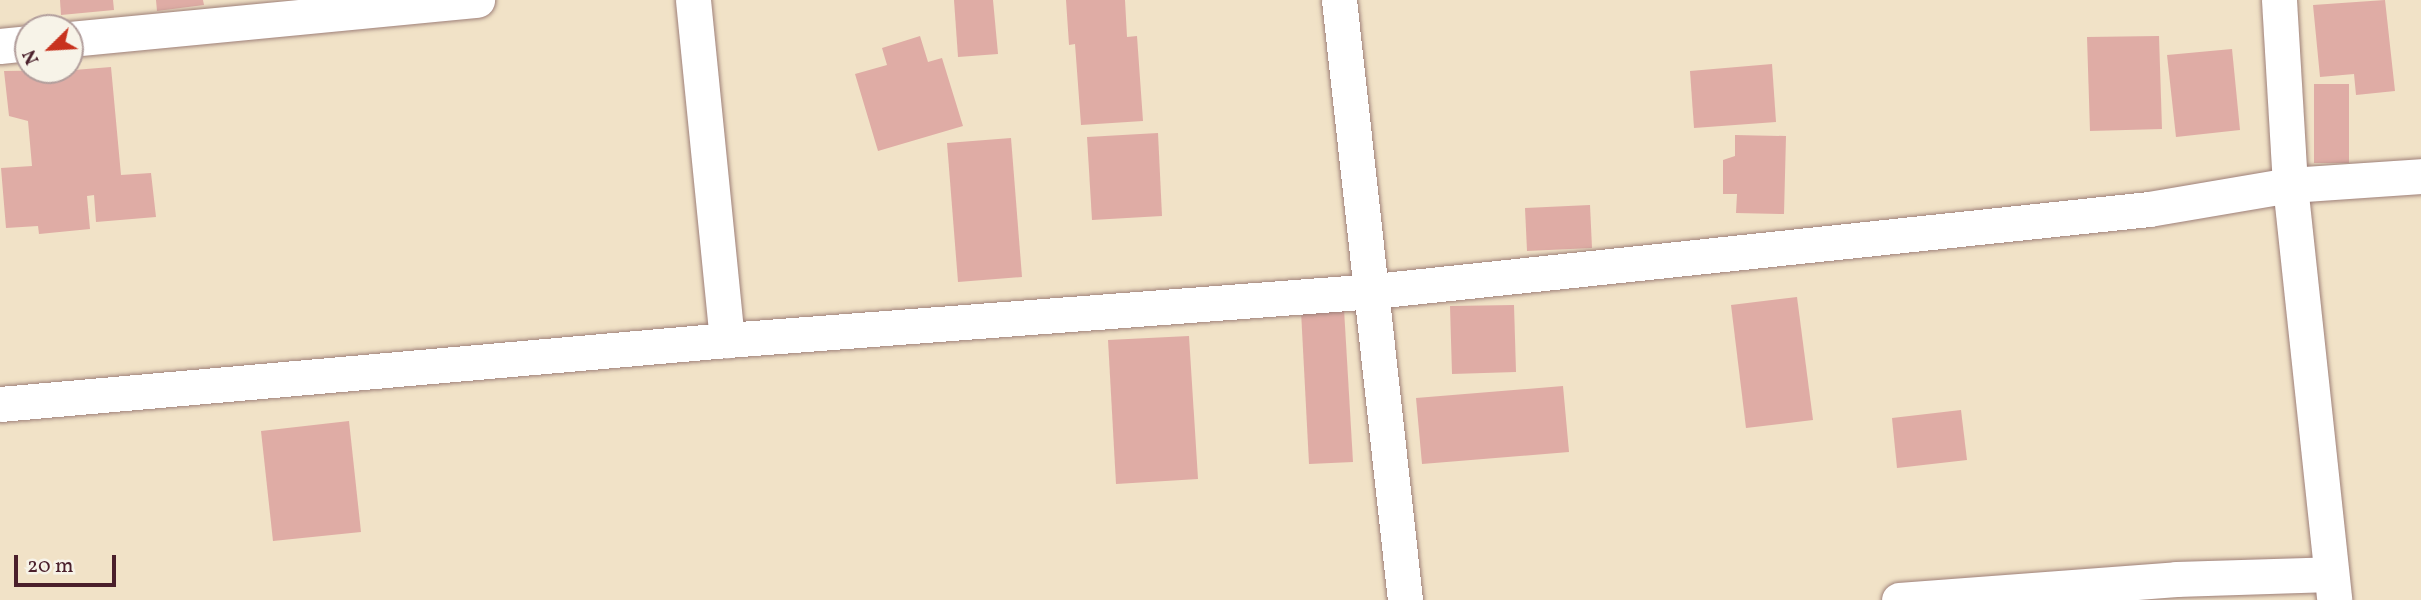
<!DOCTYPE html>
<html>
<head>
<meta charset="utf-8">
<style>
  body { margin:0 }
  #map { position:relative; width:2421px; height:600px; overflow:hidden; background:#f1e2c7; font-family:Vollkorn,serif }
  div>[style] { position:absolute }
  [style*='--x'] { left:calc(var(--x)*1px); top:calc(var(--y)*1px); width:calc(var(--w)*1px); rotate:calc(var(--a)*1deg) }
  .building>* { inset:0; background:#dfaca5 }
  .roads { filter:drop-shadow(0 0 2px #9e8079) drop-shadow(0 0 2px #9e8079) }
  .minor>* { height:35px; margin:-17.5px; padding:0 17.5px; transform-origin:17.5px; border-radius:17.5px; background:#fff }
  span { translate:-50% -50%; white-space:nowrap; text-align:center; line-height:1.15; -webkit-text-stroke:6px #f7f3e8; paint-order:stroke }
  .north { position:absolute; left:14px; top:14px; width:70px; height:70px; box-sizing:border-box; background:#f7f3e8; border:2px solid #b29e9c; border-radius:50%; rotate:246deg; font-size:19px; font-weight:700; line-height:28px; text-align:center; color:#4a1f2b }
  .north::after { content:''; display:block; margin:auto; width:24px; height:32px; background:#c8321e; clip-path:polygon(50% 0,100% 100%,50% 72%,0 100%) }
  .scale { position:absolute; left:14px; top:555px; width:102px; height:32px; box-sizing:border-box; border:4px solid #4a1f2b; border-top:0; padding-left:9px; font-size:21px; line-height:24px; white-space:nowrap; color:#4a1f2b; -webkit-text-stroke:5px #f7f3e8; paint-order:stroke }
</style>
</head>
<body>
<div id="map">
  <div class="building">
    <div style="clip-path:polygon(60px 0,113px 0,114px 10px,61px 15px)"></div>
    <div style="clip-path:polygon(156px 0,203px 0,204px 5px,157px 11px)"></div>
    <div style="clip-path:polygon(954px 0,993px 0,998px 54px,958px 57px)"></div>
    <div style="clip-path:polygon(1066px 0,1125px 0,1127px 37px,1137px 36px,1143px 121px,1081px 125px,1075px 44px,1069px 45px)"></div>
    <div style="clip-path:polygon(2385px 0,2395px 91px,2356px 95px,2354px 74px,2320px 77px,2313px 5px)"></div>
    <div style="clip-path:polygon(920px 36px,928px 62px,942px 58px,963px 126px,878px 151px,855px 74px,887px 65px,882px 48px)"></div>
    <div style="clip-path:polygon(2159px 36px,2162px 129px,2090px 131px,2087px 37px)"></div>
    <div style="clip-path:polygon(2232px 49px,2240px 130px,2176px 137px,2167px 55px)"></div>
    <div style="clip-path:polygon(1772px 64px,1776px 122px,1694px 128px,1690px 71px)"></div>
    <div style="clip-path:polygon(70px 65px,74px 70px,111px 67px,121px 175px,151px 173px,156px 217px,96px 222px,94px 195px,87px 196px,90px 229px,39px 234px,38px 226px,6px 228px,1px 168px,32px 166px,28px 121px,9px 116px,4px 71px,70px 70px)"></div>
    <div style="clip-path:polygon(2314px 84px,2349px 84px,2349px 163px,2314px 163px)"></div>
    <div style="clip-path:polygon(1158px 133px,1162px 216px,1092px 220px,1087px 137px)"></div>
    <div style="clip-path:polygon(1735px 135px,1786px 136px,1784px 214px,1736px 213px,1737px 194px,1723px 194px,1723px 160px,1735px 156px)"></div>
    <div style="clip-path:polygon(1011px 138px,1022px 277px,958px 282px,947px 143px)"></div>
    <div style="clip-path:polygon(1590px 205px,1592px 248px,1527px 251px,1525px 208px)"></div>
    <div style="clip-path:polygon(1797px 297px,1813px 420px,1746px 428px,1731px 305px)"></div>
    <div style="clip-path:polygon(1514px 305px,1516px 372px,1452px 374px,1450px 306px)"></div>
    <div style="clip-path:polygon(1344px 309px,1353px 462px,1309px 464px,1301px 311px)"></div>
    <div style="clip-path:polygon(1189px 336px,1198px 479px,1116px 484px,1108px 340px)"></div>
    <div style="clip-path:polygon(1563px 386px,1569px 452px,1422px 464px,1416px 398px)"></div>
    <div style="clip-path:polygon(1961px 410px,1967px 460px,1897px 468px,1892px 418px)"></div>
    <div style="clip-path:polygon(349px 421px,361px 532px,273px 541px,261px 431px)"></div>
  </div>
  <div class="roads">
    <div class="minor">
      <div style="--x:693;--y:0;--w:342;--a:84.3"></div>
      <div style="--x:1339;--y:0;--w:604;--a:83.72"></div>
      <div style="--x:2279;--y:0;--w:185;--a:86.6"></div>
      <div style="--x:2290;--y:185;--w:417;--a:83.9"></div>
      <div style="--x:70;--y:39;--w:409;--a:-5.5"></div>
      <div style="--x:0;--y:46;--w:28;--a:-6"></div>
      <div style="--x:0;--y:404;--w:730;--a:-5.03"></div>
      <div style="--x:727;--y:340;--w:649;--a:-4.33"></div>
      <div style="--x:1374;--y:291;--w:779;--a:-6.04"></div>
      <div style="--x:2149;--y:209;--w:143;--a:-9.7"></div>
      <div style="--x:2290;--y:185;--w:131;--a:-3.9"></div>
      <div style="--x:1899;--y:600;--w:278;--a:-4.3"></div>
      <div style="--x:2176;--y:579;--w:155;--a:-1.8"></div>
    </div>
  </div>
  <div class="north">N</div>
  <div class="scale">20 m</div>
</div>
</body>
</html>
